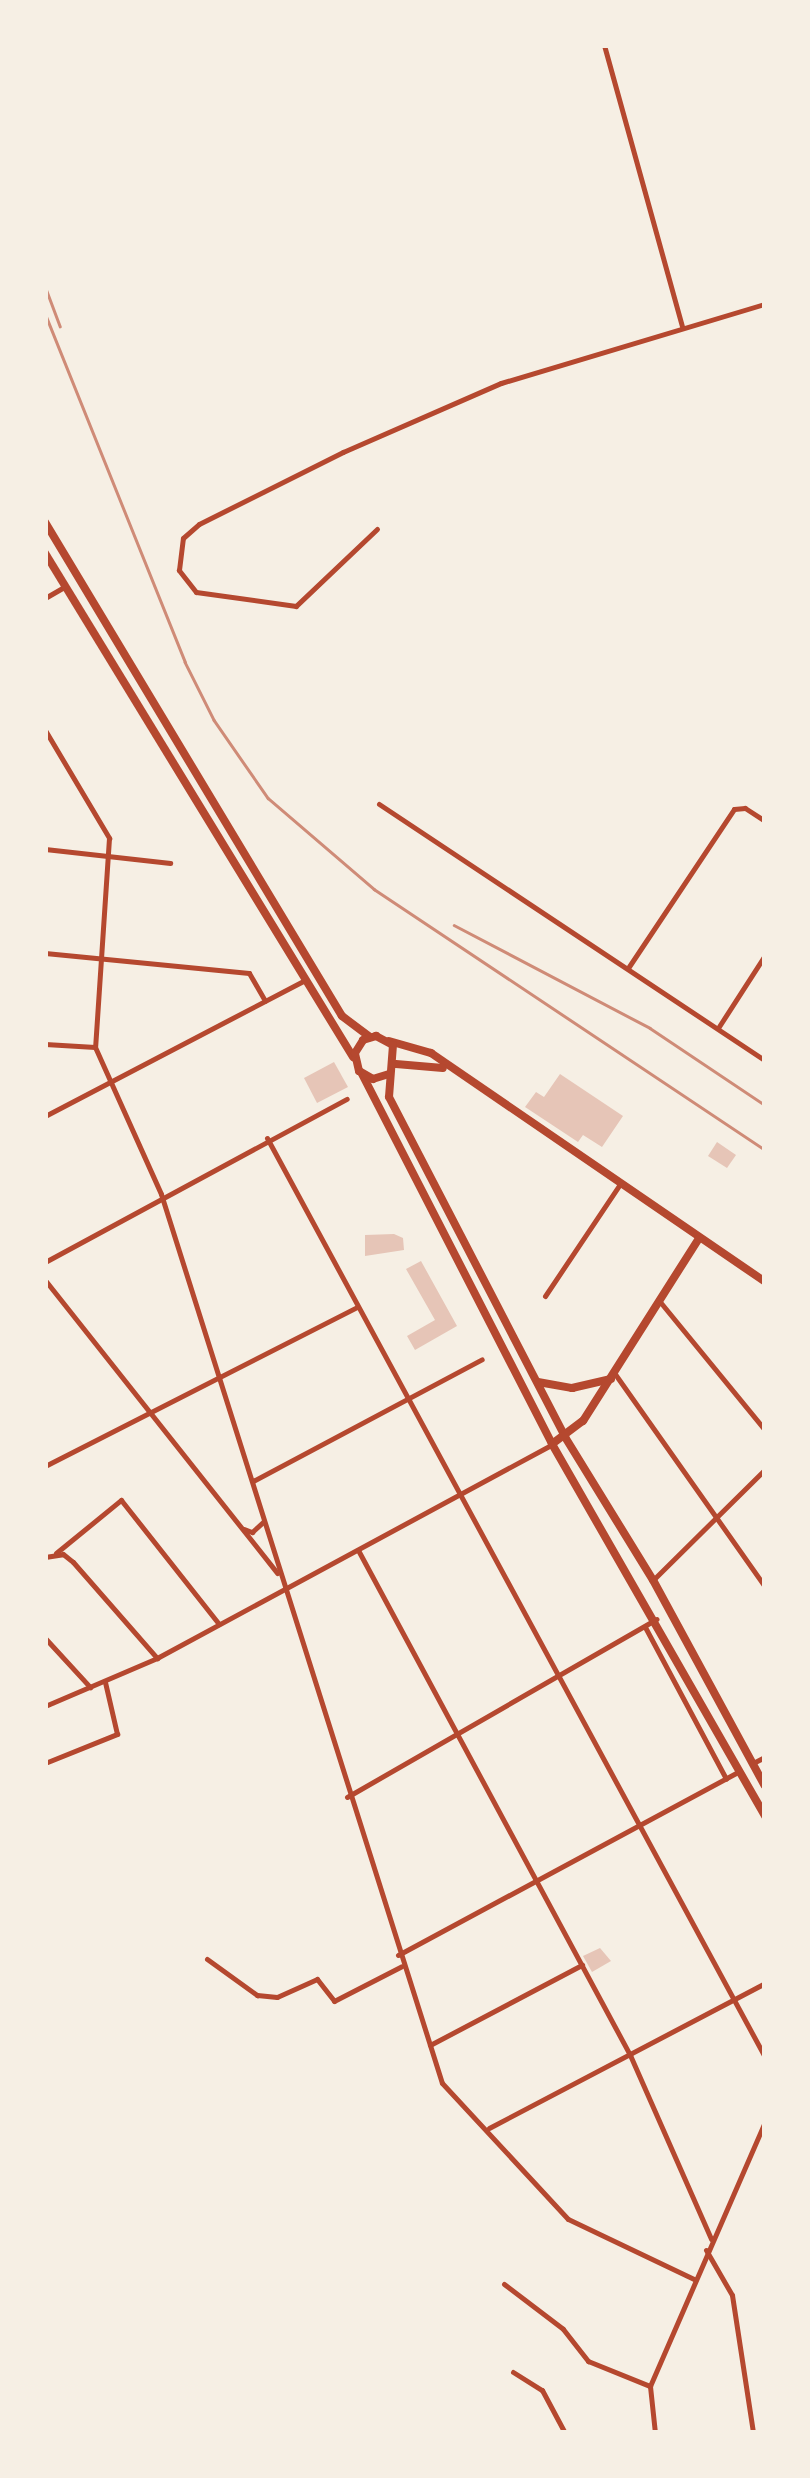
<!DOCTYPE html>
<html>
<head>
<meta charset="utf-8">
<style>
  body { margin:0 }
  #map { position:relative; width:810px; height:2478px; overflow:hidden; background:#f6efe4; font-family:Helvetica,sans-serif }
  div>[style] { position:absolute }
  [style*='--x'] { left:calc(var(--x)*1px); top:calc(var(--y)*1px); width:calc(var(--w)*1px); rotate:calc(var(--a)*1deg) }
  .building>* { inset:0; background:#e6c5b7 }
  .minor>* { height:5px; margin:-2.5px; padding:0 2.5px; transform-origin:2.5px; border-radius:2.5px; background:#b5482f }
  .secondary>* { height:8px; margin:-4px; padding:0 4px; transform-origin:4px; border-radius:4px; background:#b5482f }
  .rail>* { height:2.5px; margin:-1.25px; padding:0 1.25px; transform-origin:1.25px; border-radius:1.25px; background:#cf8b77 }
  span { translate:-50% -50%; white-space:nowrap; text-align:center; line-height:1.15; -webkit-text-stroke:10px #f6efe4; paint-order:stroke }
  .frame { position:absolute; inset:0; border:48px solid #f6efe4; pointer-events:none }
</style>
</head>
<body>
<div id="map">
  <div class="building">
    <div style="clip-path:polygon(334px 1062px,348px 1087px,317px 1103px,304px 1078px)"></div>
    <div style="clip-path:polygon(560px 1074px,623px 1116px,602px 1147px,583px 1135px,578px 1142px,525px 1107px,536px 1092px,544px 1097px)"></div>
    <div style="clip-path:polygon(717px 1142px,736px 1155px,727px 1168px,708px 1156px)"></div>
    <div style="clip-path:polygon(394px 1234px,403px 1238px,404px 1250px,365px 1256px,365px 1235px)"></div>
    <div style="clip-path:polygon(421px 1261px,457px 1326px,415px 1350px,407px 1336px,435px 1320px,406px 1269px)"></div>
    <div style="clip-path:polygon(600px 1948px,611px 1961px,592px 1972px,583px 1956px)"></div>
  </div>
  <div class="minor">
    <div style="--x:604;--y:45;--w:292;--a:74.5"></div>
    <div style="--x:377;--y:529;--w:112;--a:136.5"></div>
    <div style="--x:296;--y:606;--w:101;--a:-172"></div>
    <div style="--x:196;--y:592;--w:28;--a:-128"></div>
    <div style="--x:179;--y:570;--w:32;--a:-83"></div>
    <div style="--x:183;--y:538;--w:21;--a:-41"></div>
    <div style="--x:199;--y:524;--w:161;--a:-26.6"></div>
    <div style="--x:343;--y:452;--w:172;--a:-23.6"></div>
    <div style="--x:501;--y:383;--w:276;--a:-16.7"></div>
    <div style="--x:45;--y:598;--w:24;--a:-30"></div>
    <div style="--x:45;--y:730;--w:126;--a:59.3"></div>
    <div style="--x:109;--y:838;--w:209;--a:93.8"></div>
    <div style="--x:95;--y:1047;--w:161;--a:65.8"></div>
    <div style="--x:161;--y:1194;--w:932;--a:72.46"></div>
    <div style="--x:442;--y:2083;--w:185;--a:47.2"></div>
    <div style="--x:568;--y:2219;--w:140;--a:25.5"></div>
    <div style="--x:379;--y:804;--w:463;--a:33.6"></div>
    <div style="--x:45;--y:849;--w:126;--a:6.4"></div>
    <div style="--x:45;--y:953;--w:205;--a:5.6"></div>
    <div style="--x:249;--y:973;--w:32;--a:60"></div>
    <div style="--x:628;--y:968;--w:191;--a:-56.3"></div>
    <div style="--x:734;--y:809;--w:11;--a:-5"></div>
    <div style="--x:745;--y:808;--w:24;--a:33"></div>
    <div style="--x:718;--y:1028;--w:87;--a:-57.2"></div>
    <div style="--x:45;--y:1044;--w:50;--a:3.4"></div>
    <div style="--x:45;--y:1116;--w:293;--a:-27.6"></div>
    <div style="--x:267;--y:1138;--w:1045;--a:61.55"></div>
    <div style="--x:45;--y:1262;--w:343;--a:-28.4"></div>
    <div style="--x:45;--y:1280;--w:374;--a:51.6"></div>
    <div style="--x:545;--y:1296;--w:135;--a:-56.2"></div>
    <div style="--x:661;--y:1303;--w:164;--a:50.7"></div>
    <div style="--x:615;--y:1374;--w:261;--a:54.8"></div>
    <div style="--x:45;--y:1466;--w:350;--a:-27"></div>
    <div style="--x:253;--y:1481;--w:259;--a:-28"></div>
    <div style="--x:244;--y:1529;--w:9;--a:21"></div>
    <div style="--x:252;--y:1532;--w:15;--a:-42"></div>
    <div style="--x:358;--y:1550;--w:574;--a:61.69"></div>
    <div style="--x:630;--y:2055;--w:201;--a:66.2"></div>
    <div style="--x:56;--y:1553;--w:84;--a:-39.2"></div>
    <div style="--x:121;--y:1500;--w:158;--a:51.7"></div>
    <div style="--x:45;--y:1557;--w:18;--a:-9"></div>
    <div style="--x:63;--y:1554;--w:13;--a:39"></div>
    <div style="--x:73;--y:1562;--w:128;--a:48.8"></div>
    <div style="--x:653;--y:1580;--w:158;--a:-44.7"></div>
    <div style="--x:645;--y:1627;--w:172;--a:61.9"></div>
    <div style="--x:45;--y:1638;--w:67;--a:47.4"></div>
    <div style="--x:45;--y:1706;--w:122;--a:-23.2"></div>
    <div style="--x:157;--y:1658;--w:449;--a:-28.4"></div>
    <div style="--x:45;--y:1763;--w:78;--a:-21.9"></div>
    <div style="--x:117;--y:1734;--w:53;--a:-103"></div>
    <div style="--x:753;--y:1763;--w:13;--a:-27"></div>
    <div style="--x:347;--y:1797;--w:357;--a:-29.9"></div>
    <div style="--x:398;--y:1955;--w:386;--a:-28.3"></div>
    <div style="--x:207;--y:1959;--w:62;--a:35.8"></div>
    <div style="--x:257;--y:1995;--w:20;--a:6"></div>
    <div style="--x:277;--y:1997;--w:44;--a:-24.2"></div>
    <div style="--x:317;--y:1979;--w:28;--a:52"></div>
    <div style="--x:334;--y:2001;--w:76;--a:-27.2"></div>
    <div style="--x:430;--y:2045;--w:172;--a:-27.8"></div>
    <div style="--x:489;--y:2128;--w:312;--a:-27.7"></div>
    <div style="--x:706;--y:2250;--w:52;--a:60"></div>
    <div style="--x:732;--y:2295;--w:140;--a:81.3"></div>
    <div style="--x:504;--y:2284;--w:74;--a:37.3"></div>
    <div style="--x:563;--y:2329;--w:41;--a:52"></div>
    <div style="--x:588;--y:2361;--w:67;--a:22"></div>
    <div style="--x:513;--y:2372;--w:34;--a:32"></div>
    <div style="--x:542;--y:2390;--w:49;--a:61.9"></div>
    <div style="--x:655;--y:2433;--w:47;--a:-96.1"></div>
    <div style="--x:650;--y:2386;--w:288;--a:-66.5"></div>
  </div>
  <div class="secondary">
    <div style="--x:45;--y:522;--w:576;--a:58.99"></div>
    <div style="--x:342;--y:1016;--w:35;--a:37"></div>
    <div style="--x:45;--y:553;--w:591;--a:58.57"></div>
    <div style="--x:389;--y:1041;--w:44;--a:15.9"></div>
    <div style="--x:431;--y:1053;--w:405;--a:34.4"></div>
    <div style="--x:396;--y:1064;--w:47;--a:4.9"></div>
    <div style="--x:362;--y:1074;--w:416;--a:62.8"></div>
    <div style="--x:552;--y:1444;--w:429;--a:60.2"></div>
    <div style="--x:389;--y:1074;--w:17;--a:163"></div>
    <div style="--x:373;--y:1079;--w:16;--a:-150"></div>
    <div style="--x:359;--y:1071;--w:18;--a:-103"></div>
    <div style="--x:355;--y:1053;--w:15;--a:-58"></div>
    <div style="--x:363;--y:1040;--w:14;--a:-17"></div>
    <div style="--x:376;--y:1036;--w:19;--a:28"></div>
    <div style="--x:393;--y:1045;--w:52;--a:94.4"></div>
    <div style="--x:389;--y:1097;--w:383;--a:62.6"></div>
    <div style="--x:565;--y:1437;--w:168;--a:58.4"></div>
    <div style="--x:653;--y:1580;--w:234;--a:61.5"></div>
    <div style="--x:538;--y:1382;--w:35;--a:10"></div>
    <div style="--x:572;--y:1388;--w:40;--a:-13"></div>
    <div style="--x:552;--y:1444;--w:39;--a:-37"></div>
    <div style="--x:583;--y:1421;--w:217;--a:-57.6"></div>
  </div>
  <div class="rail">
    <div style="--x:45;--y:286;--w:43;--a:69.4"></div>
    <div style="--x:45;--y:313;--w:376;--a:68.1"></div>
    <div style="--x:185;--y:662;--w:65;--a:63.4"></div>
    <div style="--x:214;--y:720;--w:95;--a:55.3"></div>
    <div style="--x:268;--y:798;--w:140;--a:40.6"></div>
    <div style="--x:374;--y:889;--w:470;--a:33.7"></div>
    <div style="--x:454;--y:925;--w:221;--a:27.7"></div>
    <div style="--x:650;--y:1028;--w:138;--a:33.8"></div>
  </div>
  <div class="frame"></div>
</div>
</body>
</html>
